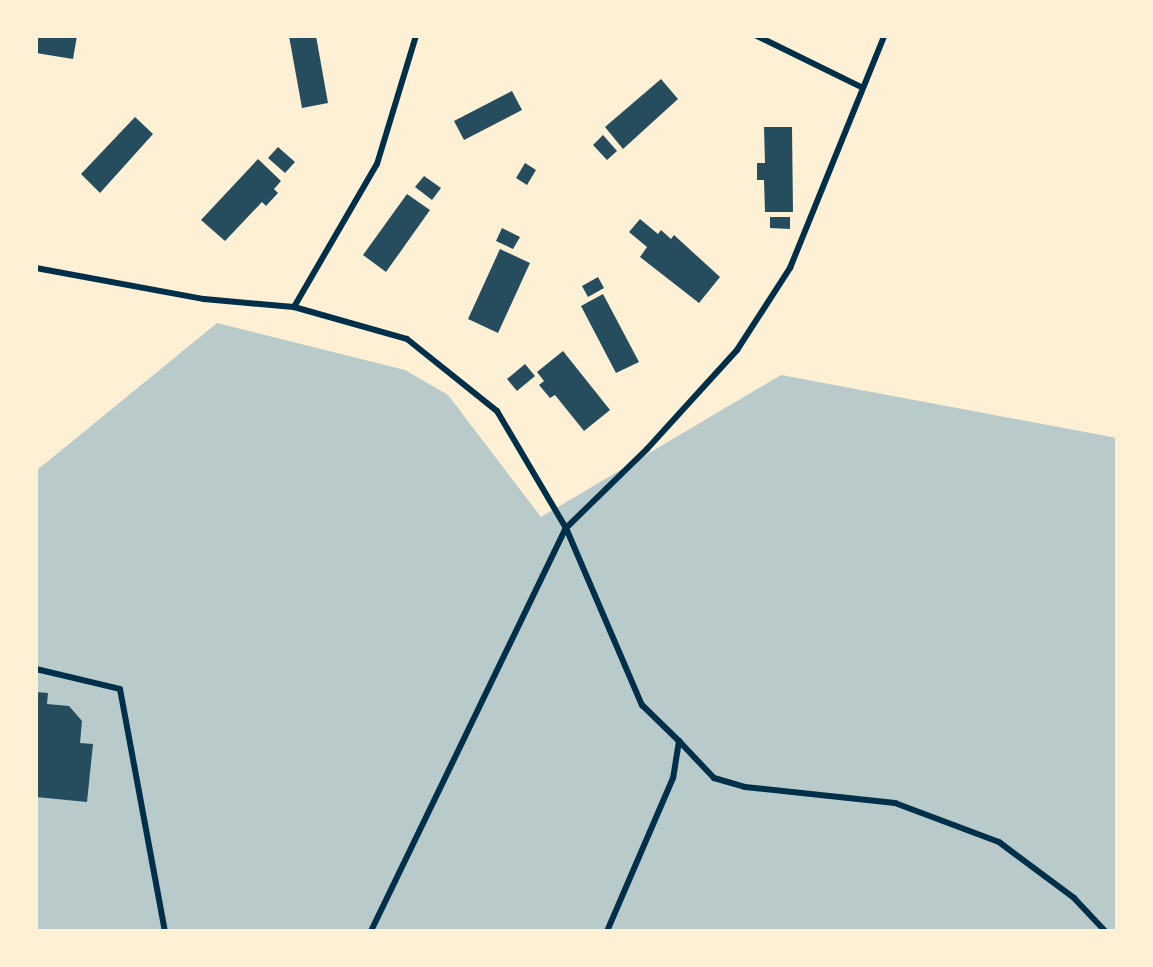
<!DOCTYPE html>
<html>
<head>
<meta charset="utf-8">
<style>
  body { margin:0 }
  #map { position:relative; width:1153px; height:967px; overflow:hidden; background:#fdf0d5; font-family:"Zilla Slab",serif }
  div>[style] { position:absolute }
  [style*='--x'] { left:calc(var(--x)*1px); top:calc(var(--y)*1px); width:calc(var(--w)*1px); rotate:calc(var(--a)*1deg) }
  .green>* { inset:0; background:#b9caca }
  .building>* { inset:0; background:#264d5e }
  .service>* { height:6px; margin:-3px; padding:0 3px; transform-origin:3px; border-radius:3px; background:#003049 }
  span { translate:-50% -50%; white-space:nowrap; text-align:center; line-height:1.15; -webkit-text-stroke:6px #fdf0d5; paint-order:stroke }
  .frame { position:absolute; inset:0; border:38px solid #fdf0d5; pointer-events:none }
</style>
</head>
<body>
<div id="map">
  <div class="green">
    <div style="clip-path:polygon(217px 323px,405px 370px,448px 395px,541px 517px,781px 375px,1117px 438px,1117px 931px,36px 931px,36px 471px)"></div>
  </div>
  <div class="building">
    <div style="clip-path:polygon(36px 36px,77px 36px,73px 59px,36px 53px)"></div>
    <div style="clip-path:polygon(289px 36px,316px 36px,328px 103px,302px 108px)"></div>
    <div style="clip-path:polygon(661px 79px,678px 99px,623px 149px,605px 127px)"></div>
    <div style="clip-path:polygon(512px 91px,522px 110px,464px 140px,454px 121px)"></div>
    <div style="clip-path:polygon(135px 117px,153px 134px,100px 193px,81px 174px)"></div>
    <div style="clip-path:polygon(764px 127px,792px 127px,793px 212px,765px 212px,764px 180px,757px 180px,757px 163px,765px 163px)"></div>
    <div style="clip-path:polygon(603px 135px,617px 151px,607px 160px,593px 145px)"></div>
    <div style="clip-path:polygon(278px 147px,295px 162px,285px 173px,268px 158px)"></div>
    <div style="clip-path:polygon(258px 159px,281px 181px,274px 189px,278px 193px,266px 206px,262px 202px,225px 241px,201px 220px)"></div>
    <div style="clip-path:polygon(525px 163px,536px 170px,527px 185px,516px 178px)"></div>
    <div style="clip-path:polygon(424px 176px,441px 188px,432px 200px,415px 187px)"></div>
    <div style="clip-path:polygon(407px 194px,430px 210px,386px 272px,363px 255px)"></div>
    <div style="clip-path:polygon(770px 217px,790px 217px,790px 229px,770px 228px)"></div>
    <div style="clip-path:polygon(640px 219px,658px 234px,661px 230px,671px 239px,674px 235px,720px 277px,699px 303px,640px 257px,647px 247px,629px 232px)"></div>
    <div style="clip-path:polygon(502px 228px,520px 237px,513px 249px,496px 241px)"></div>
    <div style="clip-path:polygon(500px 249px,530px 263px,498px 333px,468px 319px)"></div>
    <div style="clip-path:polygon(598px 277px,604px 288px,588px 297px,582px 286px)"></div>
    <div style="clip-path:polygon(603px 294px,639px 362px,616px 373px,581px 306px)"></div>
    <div style="clip-path:polygon(563px 351px,610px 410px,584px 431px,555px 395px,550px 398px,539px 385px,544px 381px,537px 372px)"></div>
    <div style="clip-path:polygon(525px 364px,535px 376px,517px 391px,507px 379px)"></div>
    <div style="clip-path:polygon(36px 692px,48px 693px,47px 704px,69px 706px,82px 721px,80px 743px,93px 744px,87px 802px,36px 797px)"></div>
  </div>
  <div class="service">
    <div style="--x:757;--y:36;--w:114;--a:26.1"></div>
    <div style="--x:36;--y:268;--w:171;--a:10.5"></div>
    <div style="--x:204;--y:299;--w:90;--a:5.1"></div>
    <div style="--x:294;--y:307;--w:117;--a:15.8"></div>
    <div style="--x:407;--y:339;--w:115;--a:38.7"></div>
    <div style="--x:497;--y:411;--w:136;--a:59.5"></div>
    <div style="--x:566;--y:528;--w:193;--a:66.8"></div>
    <div style="--x:642;--y:705;--w:52;--a:44.2"></div>
    <div style="--x:679;--y:741;--w:37;--a:99"></div>
    <div style="--x:673;--y:778;--w:167;--a:113.3"></div>
    <div style="--x:294;--y:307;--w:165;--a:-59.9"></div>
    <div style="--x:377;--y:164;--w:134;--a:-73.1"></div>
    <div style="--x:36;--y:669;--w:86;--a:13.4"></div>
    <div style="--x:120;--y:689;--w:246;--a:79.5"></div>
    <div style="--x:679;--y:741;--w:51;--a:46.6"></div>
    <div style="--x:714;--y:778;--w:32;--a:16"></div>
    <div style="--x:745;--y:787;--w:151;--a:6.1"></div>
    <div style="--x:895;--y:803;--w:111;--a:20.6"></div>
    <div style="--x:999;--y:842;--w:94;--a:36.7"></div>
    <div style="--x:1074;--y:898;--w:45;--a:46.8"></div>
    <div style="--x:371;--y:931;--w:448;--a:-64.2"></div>
    <div style="--x:566;--y:528;--w:113;--a:-44.3"></div>
    <div style="--x:647;--y:449;--w:134;--a:-47.7"></div>
    <div style="--x:737;--y:350;--w:98;--a:-57.1"></div>
    <div style="--x:790;--y:268;--w:250;--a:-67.9"></div>
  </div>
  <div class="frame"></div>
</div>
</body>
</html>
